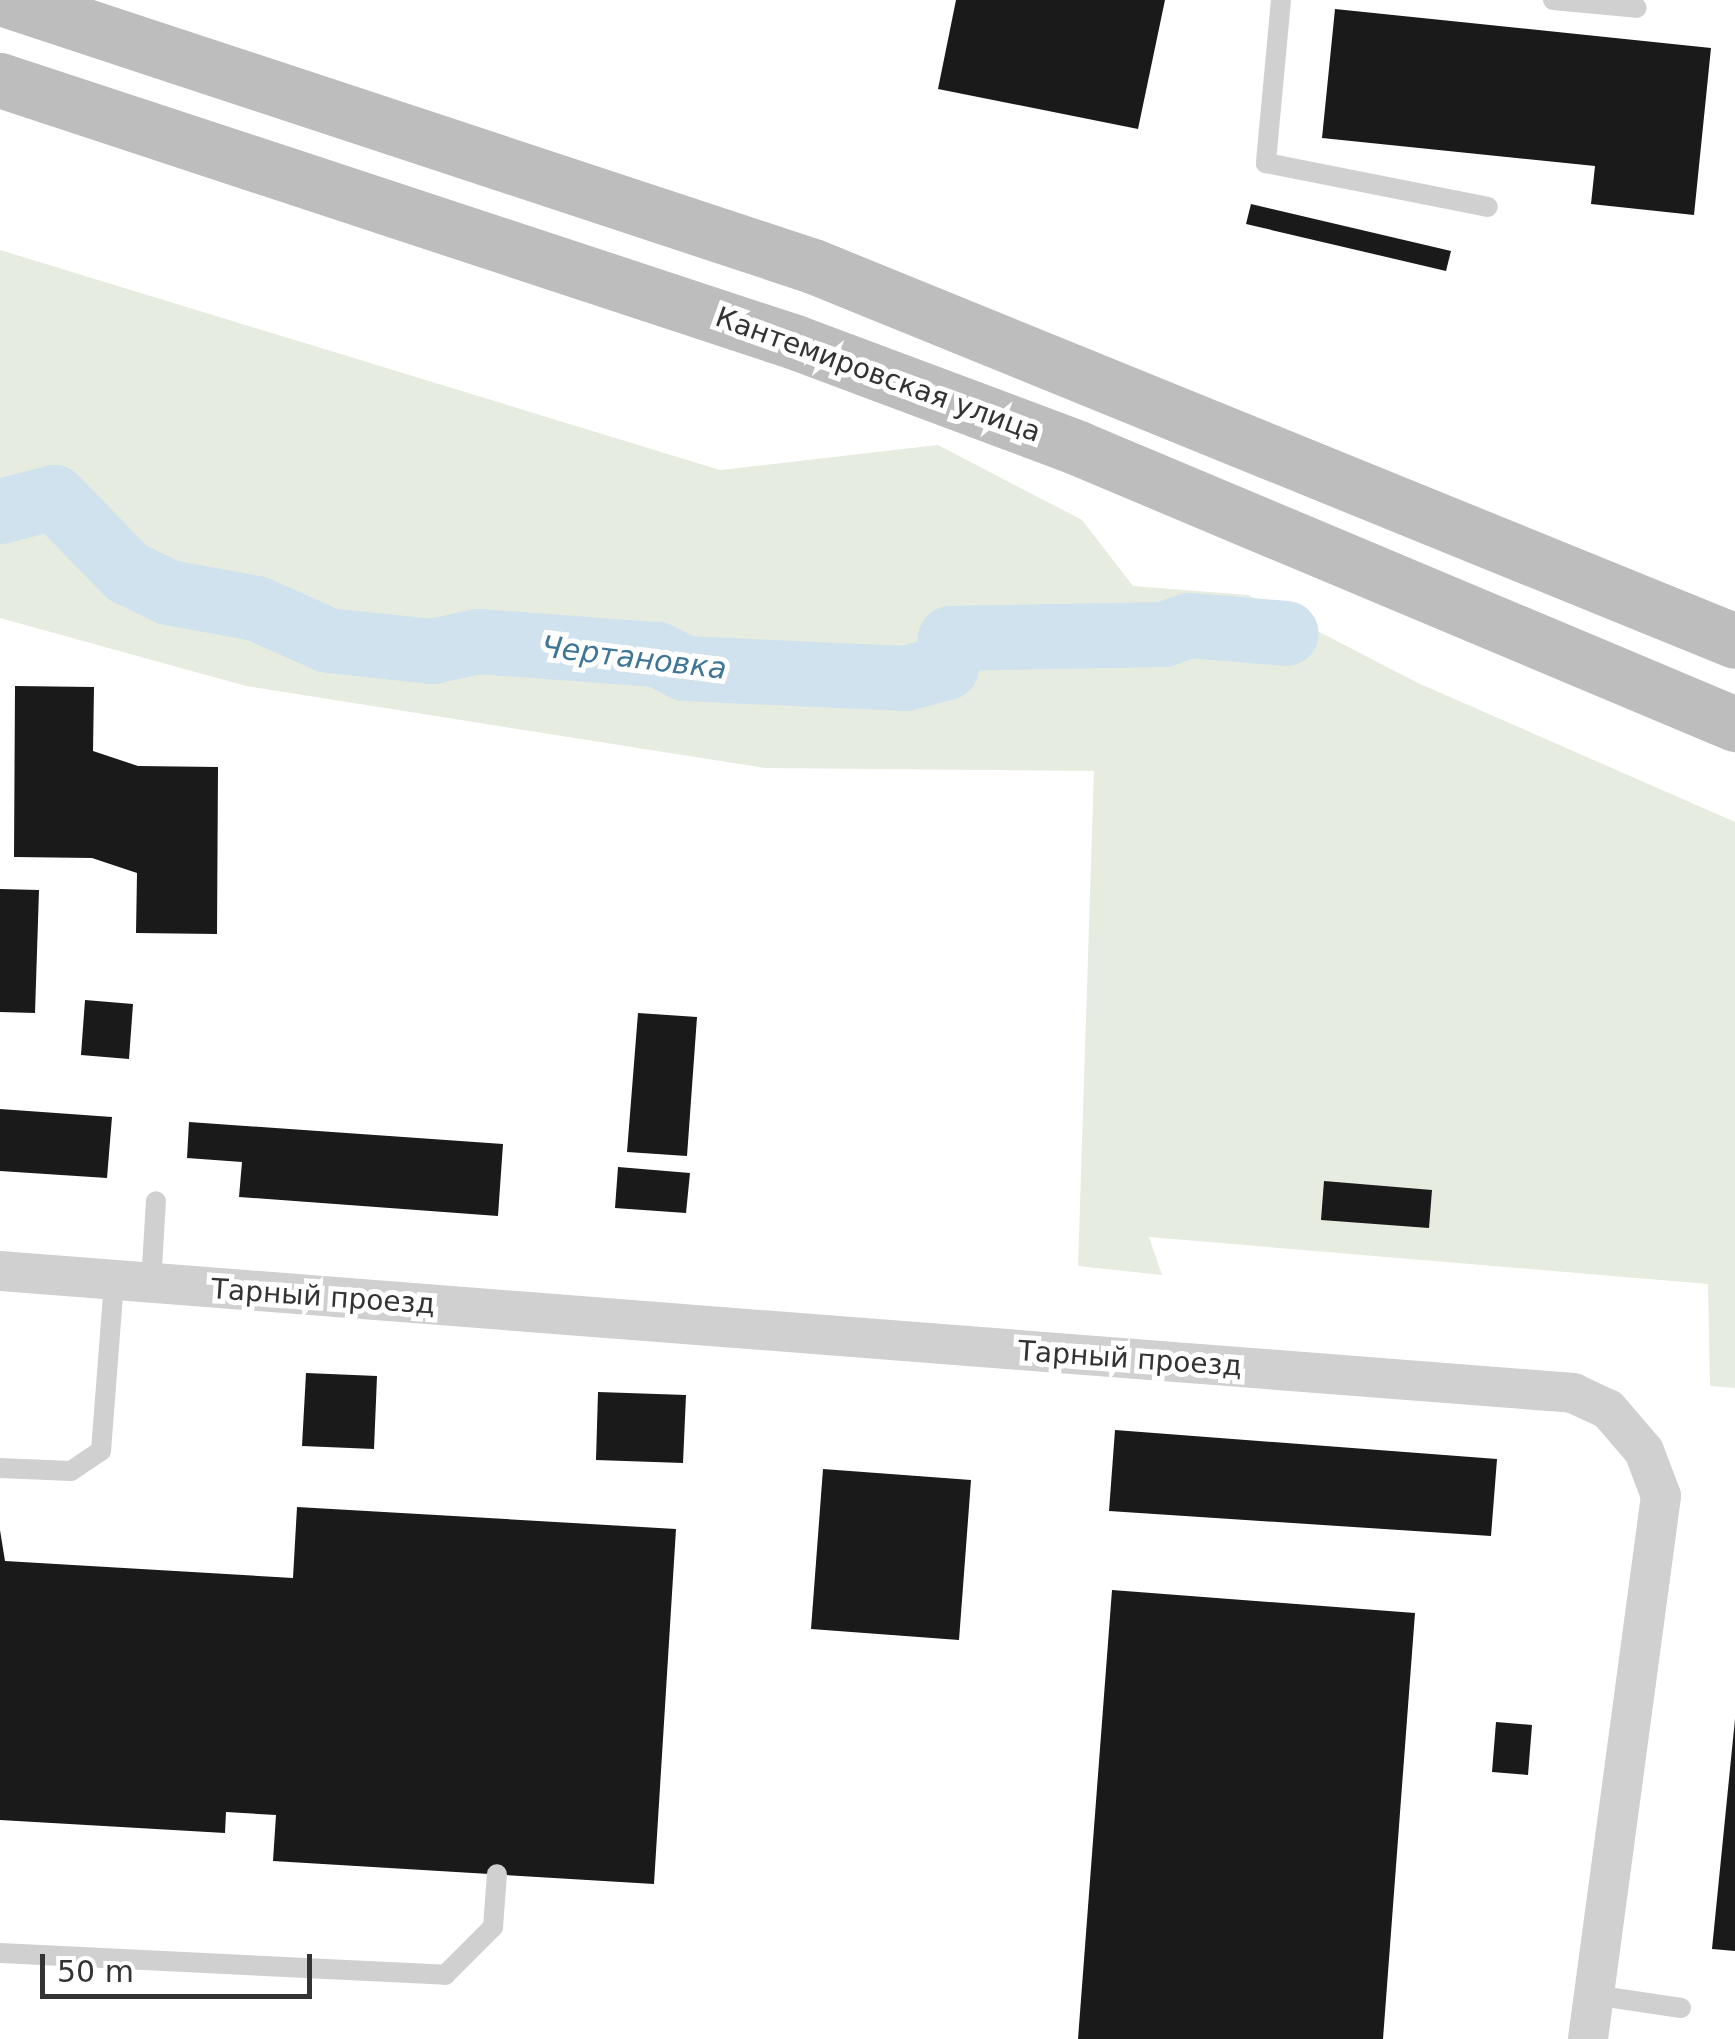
<!DOCTYPE html>
<html>
<head>
<meta charset="utf-8">
<style>
  body { margin:0 }
  #map { position:relative; width:1735px; height:2039px; overflow:hidden; background:#fff; font-family:"DejaVu Sans",sans-serif }
  div>[style] { position:absolute }
  [style*='--x'] { left:calc(var(--x)*1px); top:calc(var(--y)*1px); width:calc(var(--w)*1px); rotate:calc(var(--a)*1deg) }
  .green>* { inset:0; background:#e6ecdf }
  .river>* { height:65px; margin:-32.5px; padding:0 32.5px; transform-origin:32.5px; border-radius:32.5px; background:#cfe2ee }
  .building>* { inset:0; background:#1a1a1a }
  .service>* { height:20px; margin:-10px; padding:0 10px; transform-origin:10px; border-radius:10px; background:#d0d0d0 }
  .minor>* { height:40px; margin:-20px; padding:0 20px; transform-origin:20px; border-radius:20px; background:#d0d0d0 }
  .secondary>* { height:55px; margin:-27.5px; padding:0 27.5px; transform-origin:27.5px; border-radius:27.5px; background:#bdbdbd }
  span { translate:-50% -50%; white-space:nowrap; text-align:center; line-height:1.15; -webkit-text-stroke:10px #fff; paint-order:stroke }
  .street-label { font-size:28px; color:#333 }
  .water-label { font-size:30px; color:#3f7597; font-style:italic }
  .scale { position:absolute; left:40px; top:1954px; width:272px; height:45px; box-sizing:border-box; border:5px solid #333; border-top:0; padding-left:12px; font-size:30px; line-height:35px; white-space:nowrap; color:#333; -webkit-text-stroke:8px #fff; paint-order:stroke }
</style>
</head>
<body>
<div id="map">
  <div class="green">
    <div style="clip-path:polygon(0 250px,720px 470px,938px 445px,1082px 520px,1133px 586px,1248px 595px,1418px 683px,1735px 822px,1735px 1388px,1710px 1386px,1708px 1284px,1149px 1237px,1162px 1275px,1078px 1266px,1094px 771px,765px 768px,246px 686px,0 618px)"></div>
  </div>
  <div class="river">
    <div style="--x:0;--y:511;--w:56;--a:-14.5"></div>
    <div style="--x:54;--y:497;--w:105;--a:45.8"></div>
    <div style="--x:127;--y:572;--w:46;--a:26"></div>
    <div style="--x:168;--y:592;--w:89;--a:10.3"></div>
    <div style="--x:256;--y:608;--w:79;--a:24"></div>
    <div style="--x:328;--y:640;--w:105;--a:6"></div>
    <div style="--x:432;--y:651;--w:47;--a:-12.3"></div>
    <div style="--x:478;--y:641;--w:179;--a:4.2"></div>
    <div style="--x:657;--y:654;--w:30;--a:27"></div>
    <div style="--x:684;--y:668;--w:221;--a:2.6"></div>
    <div style="--x:905;--y:678;--w:42;--a:-15"></div>
    <div style="--x:946;--y:667;--w:29;--a:-82"></div>
    <div style="--x:950;--y:638;--w:213;--a:-1.1"></div>
    <div style="--x:1163;--y:634;--w:28;--a:-19"></div>
    <div style="--x:1189;--y:625;--w:97;--a:4.7"></div>
  </div>
  <div class="building">
    <div style="clip-path:polygon(956px 0,1165px 0,1138px 129px,938px 89px)"></div>
    <div style="clip-path:polygon(1335px 9px,1711px 48px,1694px 215px,1591px 204px,1595px 166px,1322px 138px)"></div>
    <div style="clip-path:polygon(1251px 204px,1451px 251px,1446px 271px,1246px 224px)"></div>
    <div style="clip-path:polygon(15px 686px,94px 687px,93px 751px,138px 766px,218px 767px,217px 934px,136px 933px,137px 873px,92px 858px,14px 857px)"></div>
    <div style="clip-path:polygon(0 889px,39px 890px,35px 1013px,0 1012px)"></div>
    <div style="clip-path:polygon(85px 1000px,133px 1004px,129px 1059px,81px 1055px)"></div>
    <div style="clip-path:polygon(638px 1013px,697px 1017px,687px 1156px,627px 1152px)"></div>
    <div style="clip-path:polygon(0 1109px,112px 1117px,107px 1178px,0 1171px)"></div>
    <div style="clip-path:polygon(189px 1122px,503px 1144px,498px 1216px,239px 1197px,242px 1162px,187px 1158px)"></div>
    <div style="clip-path:polygon(618px 1167px,690px 1173px,686px 1213px,615px 1208px)"></div>
    <div style="clip-path:polygon(1324px 1181px,1432px 1190px,1429px 1228px,1321px 1220px)"></div>
    <div style="clip-path:polygon(306px 1373px,377px 1376px,374px 1449px,302px 1446px)"></div>
    <div style="clip-path:polygon(598px 1392px,686px 1395px,683px 1463px,596px 1460px)"></div>
    <div style="clip-path:polygon(1115px 1430px,1497px 1459px,1491px 1536px,1109px 1511px)"></div>
    <div style="clip-path:polygon(823px 1469px,971px 1480px,959px 1640px,811px 1629px)"></div>
    <div style="clip-path:polygon(297px 1507px,676px 1529px,654px 1884px,273px 1861px,276px 1815px,226px 1812px,225px 1833px,0 1820px,0 1530px,5px 1561px,293px 1578px)"></div>
    <div style="clip-path:polygon(1112px 1590px,1415px 1613px,1383px 2039px,1078px 2039px)"></div>
    <div style="clip-path:polygon(1735px 1719px,1735px 1951px,1712px 1949px)"></div>
    <div style="clip-path:polygon(1496px 1722px,1532px 1725px,1528px 1775px,1492px 1772px)"></div>
  </div>
  <div class="service">
    <div style="--x:1281;--y:0;--w:164;--a:95.3"></div>
    <div style="--x:1266;--y:163;--w:226;--a:11.2"></div>
    <div style="--x:1553;--y:0;--w:84;--a:5.4"></div>
    <div style="--x:151;--y:1284;--w:83;--a:-86.6"></div>
    <div style="--x:0;--y:1468;--w:71;--a:2.4"></div>
    <div style="--x:71;--y:1471;--w:36;--a:-34"></div>
    <div style="--x:101;--y:1451;--w:170;--a:-85.6"></div>
    <div style="--x:0;--y:1953;--w:446;--a:2.8"></div>
    <div style="--x:445;--y:1975;--w:68;--a:-45"></div>
    <div style="--x:493;--y:1927;--w:53;--a:-85.7"></div>
    <div style="--x:1594;--y:1995;--w:88;--a:8.5"></div>
  </div>
  <div class="minor">
    <div style="--x:0;--y:1271;--w:1578;--a:4.43"></div>
    <div style="--x:1573;--y:1393;--w:38;--a:25"></div>
    <div style="--x:1608;--y:1409;--w:55;--a:49.4"></div>
    <div style="--x:1644;--y:1451;--w:48;--a:69.3"></div>
    <div style="--x:1661;--y:1496;--w:548;--a:97.66"></div>
  </div>
  <div class="secondary">
    <div style="--x:7;--y:0;--w:849;--a:18.26"></div>
    <div style="--x:813;--y:266;--w:995;--a:22.13"></div>
    <div style="--x:0;--y:80;--w:837;--a:18.24"></div>
    <div style="--x:795;--y:342;--w:302;--a:20.5"></div>
    <div style="--x:1078;--y:448;--w:713;--a:22.79"></div>
  </div>
  <div class="street-label">
    <span style="left:878px;top:375px;rotate:20deg">Кантемировская улица</span>
    <span style="left:323px;top:1297px;rotate:4deg">Тарный проезд</span>
    <span style="left:1130px;top:1359px;rotate:4deg">Тарный проезд</span>
  </div>
  <div class="water-label">
    <span style="left:634px;top:658px;rotate:7deg">Чертановка</span>
  </div>
  <div class="scale">50 m</div>
</div>
</body>
</html>
